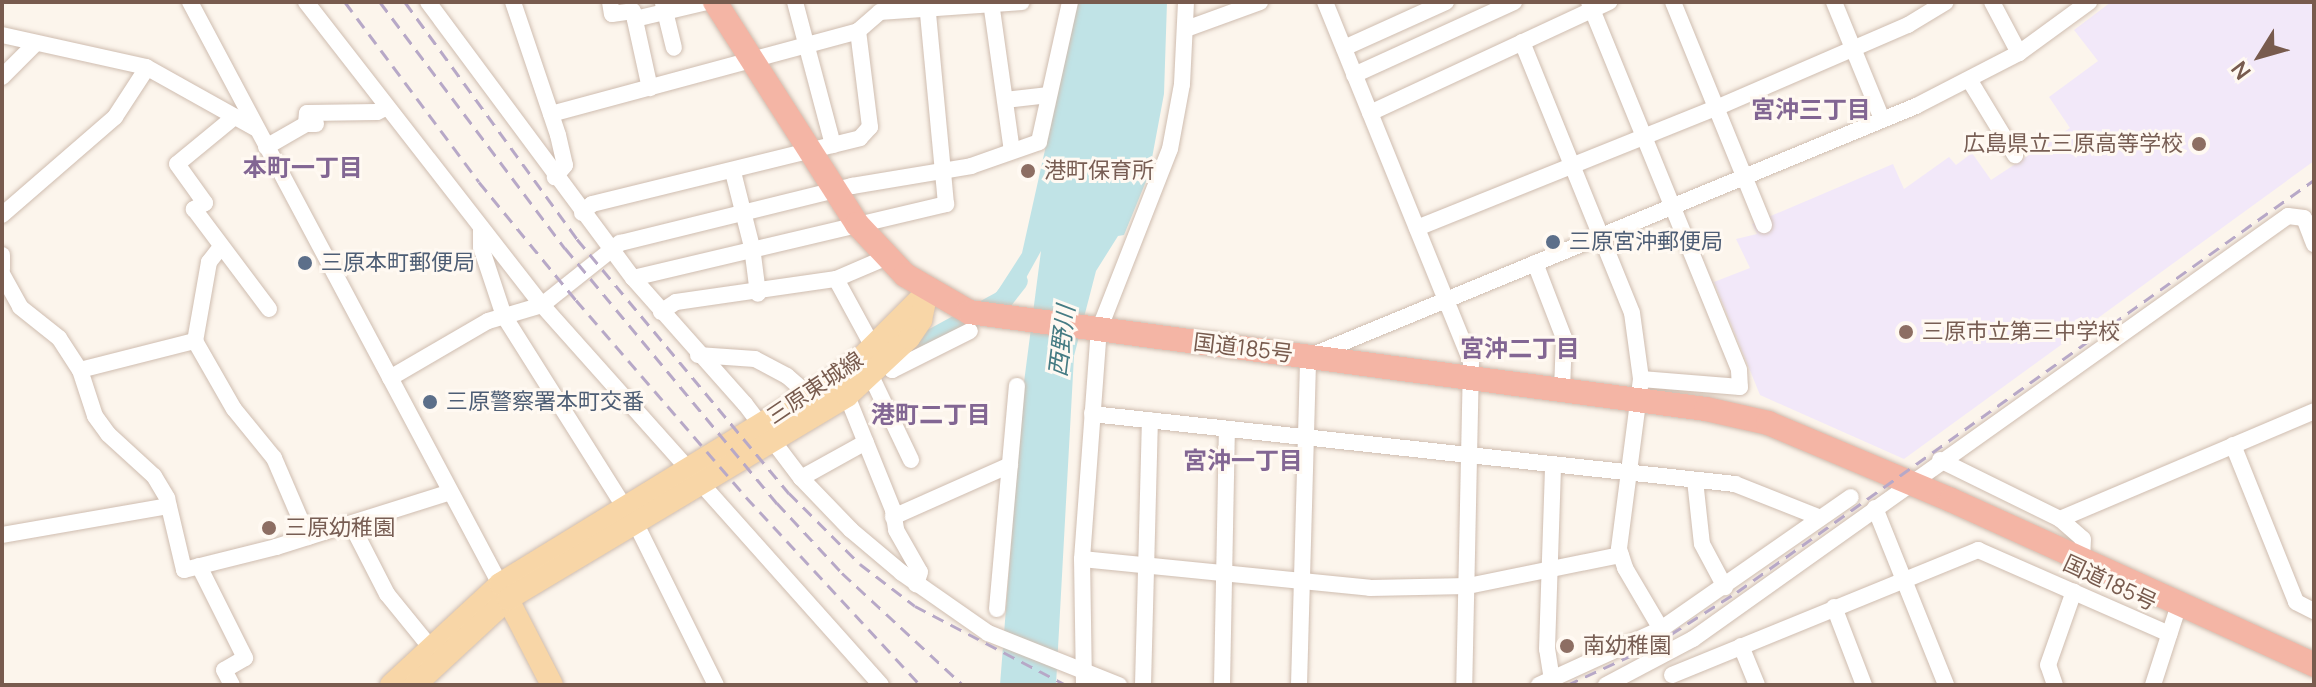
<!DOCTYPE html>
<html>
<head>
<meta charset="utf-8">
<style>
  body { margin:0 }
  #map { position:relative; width:2316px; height:687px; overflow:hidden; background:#fcf5ec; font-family:Manrope,"Noto Sans JP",sans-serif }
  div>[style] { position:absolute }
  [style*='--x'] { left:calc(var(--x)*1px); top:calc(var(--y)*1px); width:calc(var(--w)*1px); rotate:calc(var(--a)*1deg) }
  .education>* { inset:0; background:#f2e8f9 }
  .water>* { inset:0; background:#c0e3e6 }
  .river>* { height:20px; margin:-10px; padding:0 10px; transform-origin:10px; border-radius:10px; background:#c0e3e6 }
  .roads { filter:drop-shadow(0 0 2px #cfbdb0) drop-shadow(0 0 2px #cfbdb0) }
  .minor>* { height:16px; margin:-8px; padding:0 8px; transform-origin:8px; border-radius:8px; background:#fff }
  .major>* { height:22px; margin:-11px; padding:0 11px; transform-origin:11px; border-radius:11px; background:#f8d6a7 }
  .highway>* { height:24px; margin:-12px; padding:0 12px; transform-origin:12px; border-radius:12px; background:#f4b5a5 }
  .rail>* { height:3px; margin-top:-1.5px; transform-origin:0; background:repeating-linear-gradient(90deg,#b7a8c7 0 12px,transparent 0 20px) }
  .dots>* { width:22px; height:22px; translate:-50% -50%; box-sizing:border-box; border:4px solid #fff9f2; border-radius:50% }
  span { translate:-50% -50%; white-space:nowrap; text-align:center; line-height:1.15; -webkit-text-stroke:6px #fff9f2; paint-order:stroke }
  .education-label { font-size:22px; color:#785e54 }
  .right { translate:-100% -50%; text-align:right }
  .left { translate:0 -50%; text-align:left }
  .service-label { font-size:22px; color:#4e5e75 }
  .street-label { font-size:22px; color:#785b4e }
  .neighbourhood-label { font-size:24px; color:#826693; font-weight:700 }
  .water-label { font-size:24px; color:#457b83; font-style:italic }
  .frame { position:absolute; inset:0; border:4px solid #785b4e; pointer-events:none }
  .north { position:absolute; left:2220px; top:16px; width:80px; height:80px; -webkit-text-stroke:6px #fff9f2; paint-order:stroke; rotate:233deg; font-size:22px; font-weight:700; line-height:32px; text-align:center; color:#785b4e }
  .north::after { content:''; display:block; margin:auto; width:28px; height:36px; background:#785b4e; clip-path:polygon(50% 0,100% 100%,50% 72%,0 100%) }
</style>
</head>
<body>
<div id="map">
  <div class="education">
    <div style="clip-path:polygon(2111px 2px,2314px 2px,2314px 161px,1904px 459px,1760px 395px,1714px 282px,1750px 268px,1736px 239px,1757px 234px,1752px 224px,1893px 164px,1904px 189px,1949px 157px,1956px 165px,1972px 153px,1991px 180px,2070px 128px,2049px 97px,2098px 61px,2074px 30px)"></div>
  </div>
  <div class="water">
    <div style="clip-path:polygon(1078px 2px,1167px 2px,1164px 94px,1149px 174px,1124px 235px,1118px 236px,1096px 271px,1074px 356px,1056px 685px,1000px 685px,1023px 390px,1041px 251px,1011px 305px,993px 298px,1022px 253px)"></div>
  </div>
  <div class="river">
    <div style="--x:919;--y:346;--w:96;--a:-28.7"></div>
    <div style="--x:1003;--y:300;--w:24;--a:-52"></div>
  </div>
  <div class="roads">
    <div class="minor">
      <div style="--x:190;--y:2;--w:659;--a:61.96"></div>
      <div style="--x:306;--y:2;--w:384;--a:52.1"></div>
      <div style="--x:542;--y:305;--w:509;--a:48.26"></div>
      <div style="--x:428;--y:2;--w:344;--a:53.4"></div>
      <div style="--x:633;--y:278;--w:169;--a:48.4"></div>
      <div style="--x:745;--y:404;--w:93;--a:52.9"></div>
      <div style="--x:801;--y:478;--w:72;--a:46.1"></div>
      <div style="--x:851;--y:530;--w:67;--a:40.1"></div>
      <div style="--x:902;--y:573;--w:105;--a:34.9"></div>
      <div style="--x:988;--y:633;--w:141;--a:21.7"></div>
      <div style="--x:513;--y:2;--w:140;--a:71.3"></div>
      <div style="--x:558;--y:135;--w:31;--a:77"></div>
      <div style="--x:565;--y:165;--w:16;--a:130"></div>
      <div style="--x:610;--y:2;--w:12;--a:81"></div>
      <div style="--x:612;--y:14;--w:21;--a:-8"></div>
      <div style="--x:633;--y:11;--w:79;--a:77.6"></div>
      <div style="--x:795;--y:2;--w:148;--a:75.1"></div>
      <div style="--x:991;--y:2;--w:150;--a:82"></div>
      <div style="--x:1325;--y:2;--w:388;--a:67.9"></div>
      <div style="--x:1471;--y:362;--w:323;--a:91.2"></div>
      <div style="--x:1589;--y:2;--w:397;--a:67.8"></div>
      <div style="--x:1739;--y:370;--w:17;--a:87"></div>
      <div style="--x:1740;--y:387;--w:99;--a:-175.4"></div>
      <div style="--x:1673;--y:2;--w:241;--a:67.8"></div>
      <div style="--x:1834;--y:2;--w:126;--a:67.7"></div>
      <div style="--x:1992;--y:2;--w:58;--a:62.1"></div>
      <div style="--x:663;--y:3;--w:46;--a:76.3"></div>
      <div style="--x:635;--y:19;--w:74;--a:-13.3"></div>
      <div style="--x:1186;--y:29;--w:79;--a:-20"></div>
      <div style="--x:2;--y:35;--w:148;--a:12.5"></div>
      <div style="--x:146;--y:67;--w:125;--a:29.2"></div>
      <div style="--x:1522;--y:42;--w:292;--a:67.9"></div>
      <div style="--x:1632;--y:313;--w:67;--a:82.2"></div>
      <div style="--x:1641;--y:379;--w:171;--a:97.4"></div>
      <div style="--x:1619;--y:549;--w:20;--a:72"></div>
      <div style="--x:1625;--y:568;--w:71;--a:59.5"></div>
      <div style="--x:1344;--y:48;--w:112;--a:-24.3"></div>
      <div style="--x:1354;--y:75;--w:176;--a:-24.5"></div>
      <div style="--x:2;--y:77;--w:48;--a:-45"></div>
      <div style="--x:1970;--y:81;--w:87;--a:58.7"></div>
      <div style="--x:1005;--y:100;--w:44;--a:-6.5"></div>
      <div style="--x:1370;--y:113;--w:264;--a:-24.9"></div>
      <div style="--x:551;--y:114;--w:318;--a:-15.1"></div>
      <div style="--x:233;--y:118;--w:72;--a:140.6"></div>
      <div style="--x:177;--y:164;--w:48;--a:54.3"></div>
      <div style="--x:205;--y:203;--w:13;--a:151"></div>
      <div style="--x:194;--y:209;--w:125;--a:53.1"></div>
      <div style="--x:306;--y:124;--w:11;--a:-85"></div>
      <div style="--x:307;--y:113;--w:70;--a:-0.8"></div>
      <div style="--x:377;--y:112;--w:11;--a:-27"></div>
      <div style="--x:266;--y:147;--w:46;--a:-29.9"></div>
      <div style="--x:306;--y:124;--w:10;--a:0"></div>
      <div style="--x:733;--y:172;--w:77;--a:75.8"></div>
      <div style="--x:752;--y:247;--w:47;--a:82.7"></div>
      <div style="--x:582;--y:213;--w:13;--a:-42"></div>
      <div style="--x:592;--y:204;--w:276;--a:-13.8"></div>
      <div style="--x:860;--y:138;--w:15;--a:-48"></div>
      <div style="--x:870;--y:127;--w:97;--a:-97.1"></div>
      <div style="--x:858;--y:31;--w:29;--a:-41"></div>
      <div style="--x:880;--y:12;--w:142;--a:-4"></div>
      <div style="--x:2;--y:215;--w:150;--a:-40.9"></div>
      <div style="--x:115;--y:117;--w:55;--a:-56.9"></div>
      <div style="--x:481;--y:228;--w:19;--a:90"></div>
      <div style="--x:481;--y:247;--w:73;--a:71.6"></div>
      <div style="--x:504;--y:316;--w:253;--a:57.8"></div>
      <div style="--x:639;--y:530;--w:173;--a:63.6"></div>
      <div style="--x:1417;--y:228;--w:322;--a:-21.9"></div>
      <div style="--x:1716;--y:108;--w:209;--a:-23.4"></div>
      <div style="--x:1908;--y:25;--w:44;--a:-31.2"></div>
      <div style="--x:220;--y:248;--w:18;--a:128"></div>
      <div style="--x:209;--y:262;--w:80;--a:100"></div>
      <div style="--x:195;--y:341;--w:78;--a:60.2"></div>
      <div style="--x:234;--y:409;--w:63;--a:50.8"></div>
      <div style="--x:274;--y:458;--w:86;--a:66.7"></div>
      <div style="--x:2;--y:255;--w:14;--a:90"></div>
      <div style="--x:1535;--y:263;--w:80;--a:68.9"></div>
      <div style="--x:1564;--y:338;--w:53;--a:92.2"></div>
      <div style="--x:2;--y:274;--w:38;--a:61"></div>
      <div style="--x:20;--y:307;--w:50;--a:38.5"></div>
      <div style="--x:59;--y:338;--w:38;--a:57"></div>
      <div style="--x:80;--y:370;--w:48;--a:71.9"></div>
      <div style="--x:95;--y:416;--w:22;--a:54"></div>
      <div style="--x:108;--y:434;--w:62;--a:42.4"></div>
      <div style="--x:154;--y:476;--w:26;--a:59"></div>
      <div style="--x:167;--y:498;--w:74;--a:76.7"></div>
      <div style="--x:184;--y:570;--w:95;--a:-14"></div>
      <div style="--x:276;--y:547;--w:182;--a:-17.5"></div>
      <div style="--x:633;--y:278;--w:322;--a:-13.3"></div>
      <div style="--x:946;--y:204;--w:203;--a:-95.4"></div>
      <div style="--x:836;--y:279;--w:77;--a:61.4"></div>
      <div style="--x:661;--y:312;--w:18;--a:-34"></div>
      <div style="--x:676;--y:302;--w:162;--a:-8.2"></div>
      <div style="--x:836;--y:279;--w:53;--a:-23.2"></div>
      <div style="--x:698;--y:355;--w:57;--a:4"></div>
      <div style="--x:755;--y:359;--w:36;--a:28"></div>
      <div style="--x:787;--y:376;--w:30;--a:41"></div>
      <div style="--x:886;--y:362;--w:10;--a:53"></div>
      <div style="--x:892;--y:370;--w:87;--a:-26.6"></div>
      <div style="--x:80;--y:370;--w:119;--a:-14.2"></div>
      <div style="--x:871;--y:376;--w:93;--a:64.5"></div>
      <div style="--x:390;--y:378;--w:113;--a:-30.2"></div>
      <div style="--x:488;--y:321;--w:56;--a:-16.5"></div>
      <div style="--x:542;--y:305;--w:100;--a:-38.5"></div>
      <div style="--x:620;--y:243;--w:239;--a:-13.8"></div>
      <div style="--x:852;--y:186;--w:121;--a:-9.5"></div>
      <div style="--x:971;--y:166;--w:72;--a:-19.4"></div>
      <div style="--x:1039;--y:142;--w:143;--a:-77.5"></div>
      <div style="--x:847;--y:396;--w:123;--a:68"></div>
      <div style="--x:893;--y:510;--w:20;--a:81"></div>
      <div style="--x:896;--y:530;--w:48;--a:60.3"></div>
      <div style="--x:920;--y:572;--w:13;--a:108"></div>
      <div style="--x:1092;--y:414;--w:647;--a:6.21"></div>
      <div style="--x:1735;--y:484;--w:92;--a:21.6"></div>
      <div style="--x:2233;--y:445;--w:169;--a:68.1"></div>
      <div style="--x:2296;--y:602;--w:20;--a:27"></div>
      <div style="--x:1940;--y:460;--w:134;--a:26.2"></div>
      <div style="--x:2060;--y:519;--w:30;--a:41"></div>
      <div style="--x:2083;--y:539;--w:20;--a:93"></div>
      <div style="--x:801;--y:478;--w:74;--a:-29"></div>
      <div style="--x:1695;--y:480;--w:64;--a:83.8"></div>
      <div style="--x:1702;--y:544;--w:49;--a:61.9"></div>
      <div style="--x:1875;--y:508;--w:191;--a:68.1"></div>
      <div style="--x:893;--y:517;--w:128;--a:-24"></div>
      <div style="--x:2060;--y:519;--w:276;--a:-23"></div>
      <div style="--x:351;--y:524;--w:79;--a:62.8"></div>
      <div style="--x:387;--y:594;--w:68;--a:50.9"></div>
      <div style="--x:2;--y:535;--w:169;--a:-9.9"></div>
      <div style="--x:1082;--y:559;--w:289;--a:5.7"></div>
      <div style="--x:1370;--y:588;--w:98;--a:-1.2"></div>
      <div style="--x:1468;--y:586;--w:156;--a:-11.5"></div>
      <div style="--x:199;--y:566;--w:103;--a:63.4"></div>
      <div style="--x:245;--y:658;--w:24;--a:150"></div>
      <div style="--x:224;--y:670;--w:17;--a:62"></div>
      <div style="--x:1834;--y:607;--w:84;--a:69"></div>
      <div style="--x:997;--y:609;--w:224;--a:-84.9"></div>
      <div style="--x:1741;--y:646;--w:42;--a:67.7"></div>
      <div style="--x:1672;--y:675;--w:331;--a:-22.2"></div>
      <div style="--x:1978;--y:550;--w:209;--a:23.7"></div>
      <div style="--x:1552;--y:680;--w:31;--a:-99"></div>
      <div style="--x:1547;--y:649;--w:184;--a:-88.1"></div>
      <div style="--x:1084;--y:685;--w:126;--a:-90.9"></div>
      <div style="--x:1082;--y:559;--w:230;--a:-85.8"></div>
      <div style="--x:1099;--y:330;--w:194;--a:-68.6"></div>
      <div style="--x:1170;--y:149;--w:66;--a:-79.5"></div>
      <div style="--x:1182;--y:84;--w:82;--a:-87.2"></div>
      <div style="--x:1143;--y:685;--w:265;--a:-88.5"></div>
      <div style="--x:1222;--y:685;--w:256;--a:-88.9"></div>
      <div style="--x:1299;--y:685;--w:328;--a:-88.4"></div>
      <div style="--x:1308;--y:357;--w:658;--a:-22.43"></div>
      <div style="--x:1916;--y:106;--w:116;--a:-27.2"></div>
      <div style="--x:2019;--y:53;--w:87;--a:-36.1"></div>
      <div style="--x:1539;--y:685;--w:134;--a:-24.7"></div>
      <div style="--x:1661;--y:629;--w:231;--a:-34.8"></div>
      <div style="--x:1606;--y:685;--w:98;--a:-27.9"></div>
      <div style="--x:1693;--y:639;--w:730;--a:-35.41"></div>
      <div style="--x:2288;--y:216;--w:16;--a:7"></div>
      <div style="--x:2304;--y:218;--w:28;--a:69"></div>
      <div style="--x:2055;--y:685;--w:21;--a:-109"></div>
      <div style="--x:2048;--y:665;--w:78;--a:-70.6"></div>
      <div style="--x:2153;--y:685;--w:75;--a:-72.1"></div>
    </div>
    <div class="major">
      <div style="--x:502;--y:588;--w:109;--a:62.7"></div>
      <div style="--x:391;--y:685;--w:149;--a:-42.8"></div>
      <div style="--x:500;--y:584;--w:383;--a:-31.5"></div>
      <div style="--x:827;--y:384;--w:41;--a:-37.1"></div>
      <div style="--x:860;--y:359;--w:95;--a:-45"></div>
      <div style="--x:415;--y:685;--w:127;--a:-42.8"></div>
      <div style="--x:508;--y:599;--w:395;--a:-30.9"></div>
      <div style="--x:847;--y:396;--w:85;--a:-43.1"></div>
      <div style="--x:909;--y:338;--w:22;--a:-56"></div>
      <div style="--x:921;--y:320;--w:29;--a:-78"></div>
    </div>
    <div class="highway">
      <div style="--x:715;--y:2;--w:264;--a:57.4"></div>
      <div style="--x:857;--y:224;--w:70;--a:46.7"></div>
      <div style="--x:905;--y:275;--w:74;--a:30"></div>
      <div style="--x:969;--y:312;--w:743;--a:7.5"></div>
      <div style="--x:1706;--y:409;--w:64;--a:12.7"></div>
      <div style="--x:1768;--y:423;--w:199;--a:22.8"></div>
      <div style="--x:1951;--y:500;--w:399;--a:24.4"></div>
    </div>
  </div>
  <div class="rail">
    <div style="--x:345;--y:2;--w:224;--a:53.3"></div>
    <div style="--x:479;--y:182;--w:153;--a:50.6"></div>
    <div style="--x:576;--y:300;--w:260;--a:49.2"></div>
    <div style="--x:746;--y:497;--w:256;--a:47.2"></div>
    <div style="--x:380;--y:2;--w:308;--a:53.1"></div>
    <div style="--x:565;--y:248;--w:332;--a:50.3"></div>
    <div style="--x:777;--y:503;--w:96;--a:47.1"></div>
    <div style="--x:842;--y:573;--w:165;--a:42.8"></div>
    <div style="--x:405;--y:2;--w:293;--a:54"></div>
    <div style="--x:577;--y:239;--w:331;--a:50.2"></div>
    <div style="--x:789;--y:493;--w:100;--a:45"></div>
    <div style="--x:860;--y:564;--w:69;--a:37.4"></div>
    <div style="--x:915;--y:606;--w:170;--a:27.6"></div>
    <div style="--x:1567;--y:685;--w:96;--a:-24.7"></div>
    <div style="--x:1654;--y:645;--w:98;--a:-32.6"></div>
    <div style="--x:1737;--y:592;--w:709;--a:-35.53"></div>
  </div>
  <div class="dots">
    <div style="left:2199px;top:144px;background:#8d6e63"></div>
    <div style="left:1028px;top:171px;background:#8d6e63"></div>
    <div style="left:1553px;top:242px;background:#5c6f8a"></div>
    <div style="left:305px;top:263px;background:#5c6f8a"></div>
    <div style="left:1906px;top:332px;background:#8d6e63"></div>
    <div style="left:430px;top:402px;background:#5c6f8a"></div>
    <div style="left:269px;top:528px;background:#8d6e63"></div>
    <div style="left:1567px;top:646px;background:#8d6e63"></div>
  </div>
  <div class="education-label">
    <span class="right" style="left:2183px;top:144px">広島県立三原高等学校</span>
    <span class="left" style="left:1044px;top:171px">港町保育所</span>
    <span class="left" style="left:1922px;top:332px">三原市立第三中学校</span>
    <span class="left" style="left:285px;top:528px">三原幼稚園</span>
    <span class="left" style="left:1583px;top:646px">南幼稚園</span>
  </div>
  <div class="service-label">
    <span class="left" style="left:1569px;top:242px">三原宮沖郵便局</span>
    <span class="left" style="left:321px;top:263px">三原本町郵便局</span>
    <span class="left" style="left:446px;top:402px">三原警察署本町交番</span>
  </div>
  <div class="street-label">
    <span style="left:1243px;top:348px;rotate:7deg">国道185号</span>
    <span style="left:815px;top:388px;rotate:-34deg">三原東城線</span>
    <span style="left:2110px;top:583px;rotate:25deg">国道185号</span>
  </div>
  <div class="neighbourhood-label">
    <span style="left:1811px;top:109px">宮沖三丁目</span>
    <span style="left:303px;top:167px">本町一丁目</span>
    <span style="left:1520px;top:348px">宮沖二丁目</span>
    <span style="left:931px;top:414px">港町二丁目</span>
    <span style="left:1243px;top:460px">宮沖一丁目</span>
  </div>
  <div class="water-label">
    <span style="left:1061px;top:341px;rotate:-83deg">西野川</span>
  </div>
  <div class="frame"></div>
  <div class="north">N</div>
</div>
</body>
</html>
